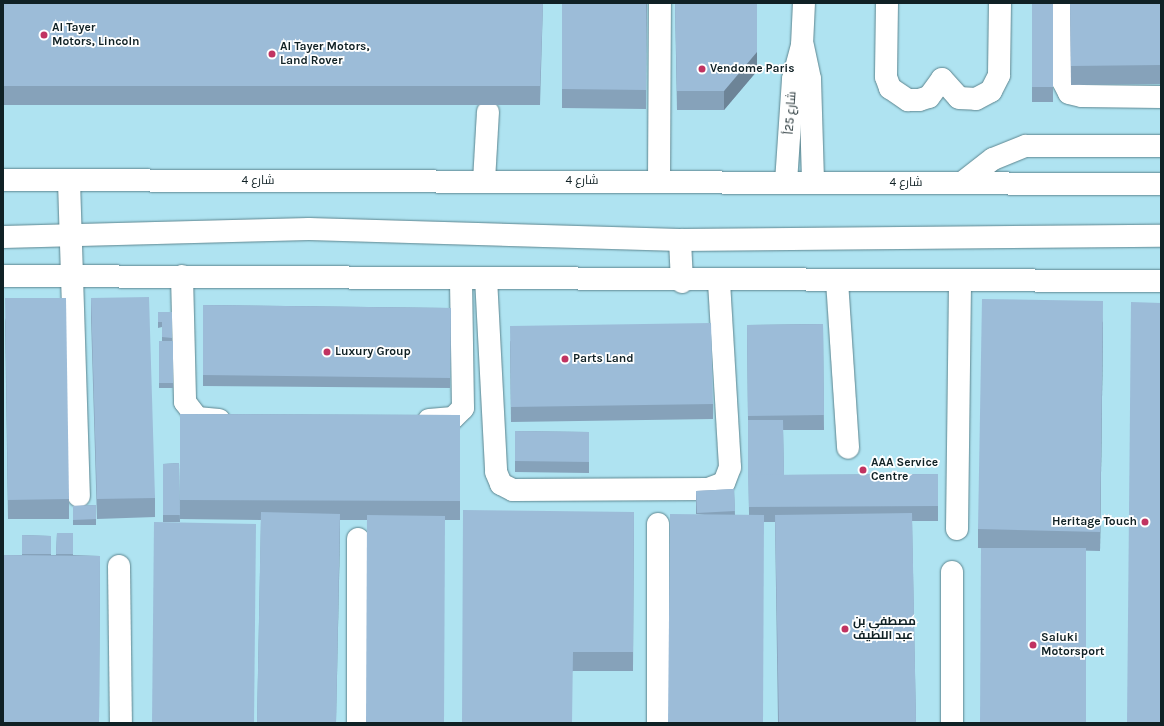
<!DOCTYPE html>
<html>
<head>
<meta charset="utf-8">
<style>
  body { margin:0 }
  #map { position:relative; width:1164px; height:726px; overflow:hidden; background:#c4f0fb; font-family:Karla,Cairo,sans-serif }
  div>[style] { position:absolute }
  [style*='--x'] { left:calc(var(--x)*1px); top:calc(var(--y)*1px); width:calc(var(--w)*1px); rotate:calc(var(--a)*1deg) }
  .built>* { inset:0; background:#afe3f1 }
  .roads { filter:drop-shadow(0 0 1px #5c858f) drop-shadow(0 0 1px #5c858f) }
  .minor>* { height:22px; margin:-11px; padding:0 11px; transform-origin:11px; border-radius:11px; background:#fff }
  .wall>* { inset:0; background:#86a2ba }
  .shaded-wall>* { inset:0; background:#6d8497 }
  .building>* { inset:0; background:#9cbcd8 }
  .dots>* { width:11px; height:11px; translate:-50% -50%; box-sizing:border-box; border:2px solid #fff; border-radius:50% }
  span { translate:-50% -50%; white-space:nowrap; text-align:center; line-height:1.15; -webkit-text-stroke:3.5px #fff; paint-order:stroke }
  .poi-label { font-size:12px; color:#102125; font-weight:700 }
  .left { translate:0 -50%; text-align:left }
  .right { translate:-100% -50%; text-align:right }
  .street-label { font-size:12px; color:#102125 }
  .frame { position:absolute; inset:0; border:4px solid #102125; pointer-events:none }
</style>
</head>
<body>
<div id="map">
  <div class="built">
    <div style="clip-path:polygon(3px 3px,1161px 3px,1161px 723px,3px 723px)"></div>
  </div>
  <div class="roads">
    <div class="minor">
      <div style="--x:887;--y:3;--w:74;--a:90.8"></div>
      <div style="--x:886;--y:77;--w:12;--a:70"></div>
      <div style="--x:890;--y:88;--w:22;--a:34"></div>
      <div style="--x:908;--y:100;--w:11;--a:0"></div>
      <div style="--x:919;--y:100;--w:10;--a:-17"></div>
      <div style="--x:929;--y:97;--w:22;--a:-54"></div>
      <div style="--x:1063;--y:3;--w:78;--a:90"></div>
      <div style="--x:1063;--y:81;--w:13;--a:63"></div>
      <div style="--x:1069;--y:93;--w:13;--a:13"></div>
      <div style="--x:1082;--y:96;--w:79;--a:0.7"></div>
      <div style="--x:803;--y:46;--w:34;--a:78"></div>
      <div style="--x:810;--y:79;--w:103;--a:88.3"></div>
      <div style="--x:942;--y:79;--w:25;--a:48"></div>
      <div style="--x:959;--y:98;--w:17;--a:3"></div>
      <div style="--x:976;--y:99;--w:17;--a:-28"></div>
      <div style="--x:991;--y:91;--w:18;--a:-63"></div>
      <div style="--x:999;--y:75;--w:72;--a:-89.2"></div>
      <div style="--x:3;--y:180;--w:1158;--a:0.2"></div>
      <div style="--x:69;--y:181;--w:315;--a:88.2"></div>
      <div style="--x:484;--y:181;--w:69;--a:-86.7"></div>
      <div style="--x:659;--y:182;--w:179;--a:-89.7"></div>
      <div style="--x:786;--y:182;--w:103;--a:-86.1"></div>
      <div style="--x:793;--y:79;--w:35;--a:-75"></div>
      <div style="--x:802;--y:45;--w:42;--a:-87.3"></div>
      <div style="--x:962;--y:183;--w:39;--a:-38"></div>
      <div style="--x:993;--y:159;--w:35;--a:-22"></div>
      <div style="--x:1026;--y:146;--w:135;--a:0"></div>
      <div style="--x:3;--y:237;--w:306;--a:-1.5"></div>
      <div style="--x:309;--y:229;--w:371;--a:1.7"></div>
      <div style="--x:680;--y:240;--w:481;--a:-0.5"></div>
      <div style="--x:680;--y:240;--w:42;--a:87.3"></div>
      <div style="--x:3;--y:276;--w:1158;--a:0.25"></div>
      <div style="--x:182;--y:276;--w:126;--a:88.6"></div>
      <div style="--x:185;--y:402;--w:20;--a:53"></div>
      <div style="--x:197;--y:418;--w:22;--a:5"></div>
      <div style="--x:486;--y:278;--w:194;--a:87"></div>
      <div style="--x:496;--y:472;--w:13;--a:67"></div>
      <div style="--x:501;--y:484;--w:13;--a:27"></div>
      <div style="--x:513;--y:490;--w:195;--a:-0.3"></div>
      <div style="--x:708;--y:489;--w:17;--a:-21"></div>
      <div style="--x:724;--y:483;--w:17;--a:-69"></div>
      <div style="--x:730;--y:467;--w:185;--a:-93.4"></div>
      <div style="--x:837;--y:281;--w:167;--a:86.2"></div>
      <div style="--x:429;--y:420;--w:24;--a:-5"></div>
      <div style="--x:453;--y:418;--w:14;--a:-45"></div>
      <div style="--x:463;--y:408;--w:130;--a:-90.9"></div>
      <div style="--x:658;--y:524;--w:199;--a:90"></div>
      <div style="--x:957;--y:529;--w:248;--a:-89.3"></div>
      <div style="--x:119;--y:566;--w:157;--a:89.3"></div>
      <div style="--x:952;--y:572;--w:151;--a:90"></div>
      <div style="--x:358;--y:723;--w:184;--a:-90"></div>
    </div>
  </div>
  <div class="wall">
    <div style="clip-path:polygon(3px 3px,543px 3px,540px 105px,3px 105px)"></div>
    <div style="clip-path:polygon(562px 3px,647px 3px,646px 109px,562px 108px)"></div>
    <div style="clip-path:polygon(675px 3px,757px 3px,757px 71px,724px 110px,677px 110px)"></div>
    <div style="clip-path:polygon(1032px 3px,1053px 3px,1053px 102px,1032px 102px)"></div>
    <div style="clip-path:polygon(1070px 3px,1161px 3px,1161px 84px,1071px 85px)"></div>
    <div style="clip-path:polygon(91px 298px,155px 498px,155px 517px,97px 519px,91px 317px)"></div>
    <div style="clip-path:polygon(203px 305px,451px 308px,450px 388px,203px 386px)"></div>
    <div style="clip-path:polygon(158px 312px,172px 312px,172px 341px,173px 341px,173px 388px,159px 388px,159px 341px,162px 341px,162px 327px,158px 328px)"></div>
    <div style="clip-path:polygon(5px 318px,69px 499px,69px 519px,8px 519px)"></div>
    <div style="clip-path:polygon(1103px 321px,1100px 551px,978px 548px,978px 529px)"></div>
    <div style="clip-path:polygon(823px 324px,824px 430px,783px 430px,784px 475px,938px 474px,938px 521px,912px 521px,916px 723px,778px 723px,775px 522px,764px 522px,696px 514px,696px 491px,734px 489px,735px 515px,749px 515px,747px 325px)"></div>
    <div style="clip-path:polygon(510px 341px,713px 404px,713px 419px,511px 422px)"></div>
    <div style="clip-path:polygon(180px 414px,460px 415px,460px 520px,340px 520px,336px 723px,257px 723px,261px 520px,180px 519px)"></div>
    <div style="clip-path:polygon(515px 431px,589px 432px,589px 473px,515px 472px)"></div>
    <div style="clip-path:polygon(179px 463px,180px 522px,163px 522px,163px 464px)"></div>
    <div style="clip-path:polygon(96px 505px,96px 525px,73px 525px,73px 506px)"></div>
    <div style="clip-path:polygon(634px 512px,633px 671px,573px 671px,462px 723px)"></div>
    <div style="clip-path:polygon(57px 533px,73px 533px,73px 555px,100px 556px,99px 723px,3px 723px,3px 555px,22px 555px,22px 535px,51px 536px,51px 555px,56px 555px)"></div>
  </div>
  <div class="shaded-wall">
    <div style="clip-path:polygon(757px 3px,757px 71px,724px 110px,724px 91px)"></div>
    <div style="clip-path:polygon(1103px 301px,1103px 321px,1100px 551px,1100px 532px)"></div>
    <div style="clip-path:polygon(340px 514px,340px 533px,336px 723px)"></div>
  </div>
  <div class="building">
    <div style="clip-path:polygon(3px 3px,543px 3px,540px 86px,3px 86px)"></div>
    <div style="clip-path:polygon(562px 3px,646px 3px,646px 90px,562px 89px)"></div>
    <div style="clip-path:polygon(675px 3px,757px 3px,757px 52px,724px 91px,677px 91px)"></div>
    <div style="clip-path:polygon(1032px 3px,1053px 3px,1053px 87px,1032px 87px)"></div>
    <div style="clip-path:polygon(1070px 3px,1161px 3px,1161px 65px,1071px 66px)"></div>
    <div style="clip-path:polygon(149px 297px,155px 498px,97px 499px,91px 298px)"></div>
    <div style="clip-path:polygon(5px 298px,66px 298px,69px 499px,8px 500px)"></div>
    <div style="clip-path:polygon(982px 299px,1103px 301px,1100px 532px,978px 529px)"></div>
    <div style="clip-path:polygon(1131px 302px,1161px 303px,1161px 723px,1127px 723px)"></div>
    <div style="clip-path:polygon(203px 305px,451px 308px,450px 378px,203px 375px)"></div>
    <div style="clip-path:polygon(158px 312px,172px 312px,172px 338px,162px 337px,162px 322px,158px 322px)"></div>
    <div style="clip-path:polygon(711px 323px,713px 404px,511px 407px,510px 326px)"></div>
    <div style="clip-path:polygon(823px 324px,824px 415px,748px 416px,747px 325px)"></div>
    <div style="clip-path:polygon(159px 341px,173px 341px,173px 383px,159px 383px)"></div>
    <div style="clip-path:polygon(180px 414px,460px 415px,460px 501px,180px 500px)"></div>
    <div style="clip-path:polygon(748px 420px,783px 420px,784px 475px,748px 475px,748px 480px)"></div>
    <div style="clip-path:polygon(515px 431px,589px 432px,589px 462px,515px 461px)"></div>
    <div style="clip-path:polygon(179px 463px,180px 515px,163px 515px,163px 464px)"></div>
    <div style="clip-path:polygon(938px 474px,938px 506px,749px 507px,748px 475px)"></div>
    <div style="clip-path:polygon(734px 489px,735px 511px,697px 513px,696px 491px)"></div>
    <div style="clip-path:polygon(96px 505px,96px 519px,73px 520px,73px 506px)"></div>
    <div style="clip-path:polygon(463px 510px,634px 512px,633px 652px,573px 652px,572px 723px,462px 723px)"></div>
    <div style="clip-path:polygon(261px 512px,340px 514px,336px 723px,257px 723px)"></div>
    <div style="clip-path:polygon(912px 513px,916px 723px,779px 723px,775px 515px)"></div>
    <div style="clip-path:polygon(670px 514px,764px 515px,763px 723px,668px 723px)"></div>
    <div style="clip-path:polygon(367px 515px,445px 516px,444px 723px,366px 723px)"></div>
    <div style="clip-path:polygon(154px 522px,256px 524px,254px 723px,152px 723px)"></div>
    <div style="clip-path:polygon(57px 533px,73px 533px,73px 554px,56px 554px)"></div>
    <div style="clip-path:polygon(22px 535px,51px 536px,51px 554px,22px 554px)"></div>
    <div style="clip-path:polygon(981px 548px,1086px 548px,1086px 723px,980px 723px)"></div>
    <div style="clip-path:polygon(3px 555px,100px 556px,99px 723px,3px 723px)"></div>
  </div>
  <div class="dots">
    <div style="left:44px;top:35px;background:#c13361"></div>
    <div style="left:272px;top:54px;background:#c13361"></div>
    <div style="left:702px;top:69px;background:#c13361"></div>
    <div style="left:327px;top:352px;background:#c13361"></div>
    <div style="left:565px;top:359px;background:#c13361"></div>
    <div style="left:863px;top:470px;background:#c13361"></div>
    <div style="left:1145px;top:522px;background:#c13361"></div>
    <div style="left:845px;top:629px;background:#c13361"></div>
    <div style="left:1033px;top:645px;background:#c13361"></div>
  </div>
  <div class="poi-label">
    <span class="left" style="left:52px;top:35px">Al Tayer<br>Motors, Lincoln</span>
    <span class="left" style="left:280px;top:54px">Al Tayer Motors,<br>Land Rover</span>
    <span class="left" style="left:710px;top:69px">Vendome Paris</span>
    <span class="left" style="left:335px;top:352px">Luxury Group</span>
    <span class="left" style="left:573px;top:359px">Parts Land</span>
    <span class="left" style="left:871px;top:470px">AAA Service<br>Centre</span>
    <span class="right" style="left:1137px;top:522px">Heritage Touch</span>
    <span class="left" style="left:853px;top:629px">مصطفي بن<br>عبد اللطيف</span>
    <span class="left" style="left:1041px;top:645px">Saluki<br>Motorsport</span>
  </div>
  <div class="street-label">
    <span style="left:791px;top:113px;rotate:-86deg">شارع 25أ</span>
    <span style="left:258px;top:181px">شارع 4</span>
    <span style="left:582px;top:181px">شارع 4</span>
    <span style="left:906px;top:183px">شارع 4</span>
  </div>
  <div class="frame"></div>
</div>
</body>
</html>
